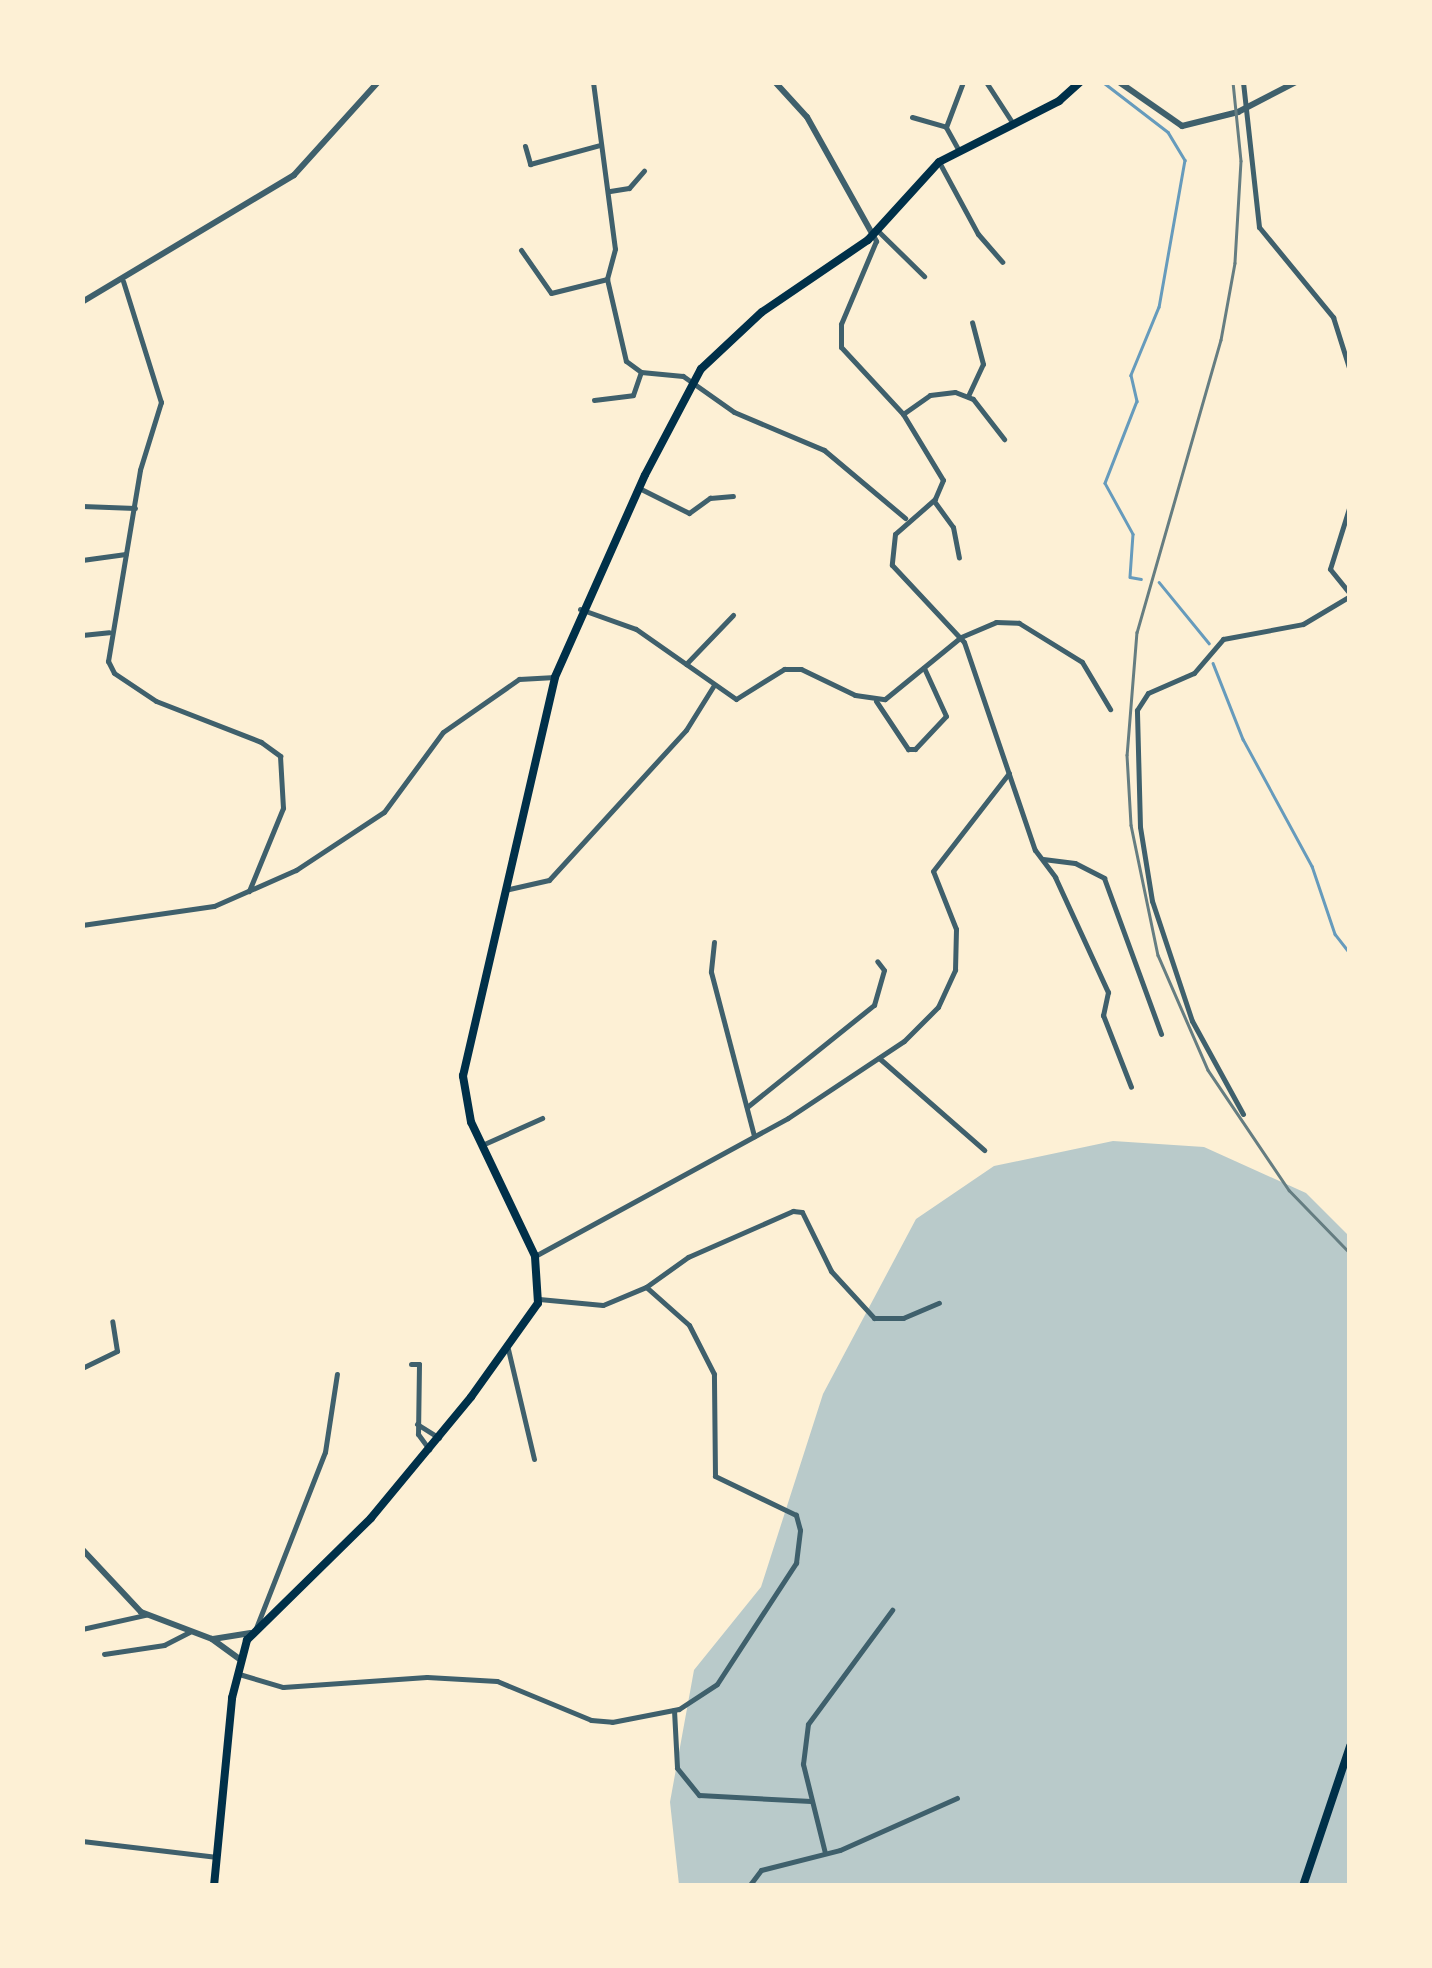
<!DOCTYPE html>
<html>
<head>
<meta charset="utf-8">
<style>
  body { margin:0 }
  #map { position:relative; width:1432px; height:1968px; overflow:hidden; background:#fdf0d5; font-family:"Varela Round",sans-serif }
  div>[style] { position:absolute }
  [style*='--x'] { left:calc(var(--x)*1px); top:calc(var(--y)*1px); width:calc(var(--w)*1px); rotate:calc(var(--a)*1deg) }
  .green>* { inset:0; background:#b9caca }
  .stream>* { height:2.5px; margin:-1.25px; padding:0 1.25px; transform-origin:1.25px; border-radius:1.25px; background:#669bbc }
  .minor>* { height:5px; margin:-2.5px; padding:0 2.5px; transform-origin:2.5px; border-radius:2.5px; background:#3f606c }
  .tertiary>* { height:6px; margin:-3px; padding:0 3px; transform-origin:3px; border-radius:3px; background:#3f606c }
  .secondary>* { height:8px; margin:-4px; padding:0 4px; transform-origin:4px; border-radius:4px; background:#003049 }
  .primary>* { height:8px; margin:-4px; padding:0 4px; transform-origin:4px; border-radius:4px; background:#003049 }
  .rail>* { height:2.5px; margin:-1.25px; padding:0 1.25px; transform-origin:1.25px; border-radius:1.25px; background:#657d81 }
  span { translate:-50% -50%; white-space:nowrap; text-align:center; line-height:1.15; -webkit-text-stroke:9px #fdf0d5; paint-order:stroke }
  .frame { position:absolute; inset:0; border:85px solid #fdf0d5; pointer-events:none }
</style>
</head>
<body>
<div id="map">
  <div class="green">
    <div style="clip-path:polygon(1113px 1141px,1204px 1147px,1306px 1193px,1349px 1236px,1349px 1885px,679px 1885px,670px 1802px,694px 1670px,761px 1587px,823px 1394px,916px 1219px,994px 1166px)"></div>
  </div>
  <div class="stream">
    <div style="--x:1103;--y:82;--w:82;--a:37.6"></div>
    <div style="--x:1168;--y:132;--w:33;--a:59"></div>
    <div style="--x:1185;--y:160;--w:149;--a:100"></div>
    <div style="--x:1159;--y:307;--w:74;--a:112.4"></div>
    <div style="--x:1131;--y:375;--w:27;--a:77"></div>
    <div style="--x:1137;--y:401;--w:88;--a:111.3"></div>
    <div style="--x:1105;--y:483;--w:58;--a:61.2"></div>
    <div style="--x:1133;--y:534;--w:43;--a:94"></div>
    <div style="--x:1130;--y:577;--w:11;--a:10"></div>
    <div style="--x:1159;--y:582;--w:79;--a:50.7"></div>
    <div style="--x:1213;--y:663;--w:82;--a:68.5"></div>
    <div style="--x:1243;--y:739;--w:145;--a:61.5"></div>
    <div style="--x:1312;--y:866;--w:72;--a:71.3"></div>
    <div style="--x:1335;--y:934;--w:24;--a:52"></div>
  </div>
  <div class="minor">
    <div style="--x:593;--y:82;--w:168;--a:82.5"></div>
    <div style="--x:615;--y:249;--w:31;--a:105"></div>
    <div style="--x:607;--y:279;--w:84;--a:77"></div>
    <div style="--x:626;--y:361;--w:19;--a:36"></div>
    <div style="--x:641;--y:372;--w:42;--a:5.4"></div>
    <div style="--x:683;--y:376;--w:62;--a:35.2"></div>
    <div style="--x:734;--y:412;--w:98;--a:22.9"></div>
    <div style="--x:824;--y:450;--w:106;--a:40"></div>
    <div style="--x:986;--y:82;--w:48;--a:57"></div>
    <div style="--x:1243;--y:82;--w:146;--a:83.7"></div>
    <div style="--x:1259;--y:227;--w:117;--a:50.6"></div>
    <div style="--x:1333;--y:317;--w:57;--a:72.5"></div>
    <div style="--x:912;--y:117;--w:35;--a:16"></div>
    <div style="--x:525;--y:146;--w:19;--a:74"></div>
    <div style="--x:530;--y:164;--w:73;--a:-15.2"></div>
    <div style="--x:958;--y:149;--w:25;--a:-119"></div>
    <div style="--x:946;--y:127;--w:48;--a:-69.3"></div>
    <div style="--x:939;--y:162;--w:82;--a:61.6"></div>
    <div style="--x:978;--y:234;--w:37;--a:49"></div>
    <div style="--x:610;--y:191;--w:19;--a:-9"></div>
    <div style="--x:629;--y:188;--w:23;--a:-49"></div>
    <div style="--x:877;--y:230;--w:66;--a:44.4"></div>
    <div style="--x:873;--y:235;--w:7;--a:63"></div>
    <div style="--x:876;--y:241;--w:90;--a:112.9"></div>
    <div style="--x:841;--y:324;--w:23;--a:90"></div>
    <div style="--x:841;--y:347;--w:91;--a:47.2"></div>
    <div style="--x:903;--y:414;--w:77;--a:58.8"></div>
    <div style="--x:943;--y:480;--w:21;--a:113"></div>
    <div style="--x:935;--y:499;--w:53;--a:138.8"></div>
    <div style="--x:895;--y:534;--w:31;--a:96"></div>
    <div style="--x:892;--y:565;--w:105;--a:46.9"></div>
    <div style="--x:964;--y:642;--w:220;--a:71.2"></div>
    <div style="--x:1035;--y:850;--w:34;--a:53"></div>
    <div style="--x:1055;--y:877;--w:127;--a:65.3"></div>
    <div style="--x:1108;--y:992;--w:24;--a:102"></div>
    <div style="--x:1103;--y:1015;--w:77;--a:68.7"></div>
    <div style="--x:521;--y:250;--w:52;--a:55.1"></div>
    <div style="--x:551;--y:293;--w:58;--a:-14"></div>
    <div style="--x:123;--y:281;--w:127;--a:72.6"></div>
    <div style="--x:161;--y:402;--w:71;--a:107.2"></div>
    <div style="--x:140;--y:470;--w:194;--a:99.5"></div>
    <div style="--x:108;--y:661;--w:13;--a:63"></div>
    <div style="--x:114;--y:673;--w:50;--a:33.7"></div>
    <div style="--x:156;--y:701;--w:113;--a:21.3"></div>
    <div style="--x:261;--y:742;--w:24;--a:36"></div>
    <div style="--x:280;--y:756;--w:52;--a:86.7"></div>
    <div style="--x:283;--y:808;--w:90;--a:112.3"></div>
    <div style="--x:968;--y:396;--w:35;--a:-65"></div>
    <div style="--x:983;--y:364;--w:43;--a:-104.7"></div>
    <div style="--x:594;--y:400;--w:39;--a:-7"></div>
    <div style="--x:633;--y:395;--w:24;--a:-71"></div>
    <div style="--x:903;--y:414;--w:33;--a:-35"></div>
    <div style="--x:930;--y:395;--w:25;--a:-7"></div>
    <div style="--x:955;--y:392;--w:19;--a:21"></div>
    <div style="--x:973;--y:399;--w:51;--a:52.2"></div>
    <div style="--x:639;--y:488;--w:56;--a:26.6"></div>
    <div style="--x:689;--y:513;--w:26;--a:-36"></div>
    <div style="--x:710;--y:498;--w:23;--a:-5"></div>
    <div style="--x:934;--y:501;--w:32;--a:54"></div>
    <div style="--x:953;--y:527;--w:31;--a:79"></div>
    <div style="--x:1350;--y:505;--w:67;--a:107.4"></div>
    <div style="--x:1330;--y:569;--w:32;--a:51"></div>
    <div style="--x:82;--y:506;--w:53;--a:2.2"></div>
    <div style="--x:82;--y:560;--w:44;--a:-7.8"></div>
    <div style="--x:580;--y:609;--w:59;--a:19.7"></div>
    <div style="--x:636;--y:629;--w:122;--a:35"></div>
    <div style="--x:736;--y:699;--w:57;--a:-32"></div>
    <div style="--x:784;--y:669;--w:17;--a:0"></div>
    <div style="--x:801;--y:669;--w:60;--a:25.7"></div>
    <div style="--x:855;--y:695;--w:30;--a:8"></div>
    <div style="--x:885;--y:699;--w:98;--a:-39.2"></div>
    <div style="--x:961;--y:637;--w:38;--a:-23"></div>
    <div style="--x:996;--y:622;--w:23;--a:2"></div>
    <div style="--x:1019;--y:623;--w:74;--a:31.8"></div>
    <div style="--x:1082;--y:662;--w:55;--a:59.2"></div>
    <div style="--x:82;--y:635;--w:27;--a:-6"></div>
    <div style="--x:686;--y:664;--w:68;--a:-46.2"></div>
    <div style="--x:876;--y:701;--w:58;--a:56.3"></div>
    <div style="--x:908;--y:749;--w:7;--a:0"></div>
    <div style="--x:915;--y:749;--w:45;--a:-46.8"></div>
    <div style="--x:946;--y:716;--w:53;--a:-114.6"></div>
    <div style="--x:1043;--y:859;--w:32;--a:7"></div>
    <div style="--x:1075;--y:863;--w:33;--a:27"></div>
    <div style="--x:1104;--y:878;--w:166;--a:69.9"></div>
    <div style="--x:505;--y:890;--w:45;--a:-12.8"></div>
    <div style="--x:549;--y:880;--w:203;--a:-47.6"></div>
    <div style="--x:686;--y:730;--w:53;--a:-58.1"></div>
    <div style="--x:82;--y:925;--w:133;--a:-8.2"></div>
    <div style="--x:214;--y:906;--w:90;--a:-23.7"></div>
    <div style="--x:296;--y:870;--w:105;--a:-33.4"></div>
    <div style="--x:384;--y:812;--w:99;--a:-53.6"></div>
    <div style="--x:443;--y:732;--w:93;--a:-34.9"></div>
    <div style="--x:519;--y:679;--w:36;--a:-3"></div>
    <div style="--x:714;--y:942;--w:30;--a:96"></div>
    <div style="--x:711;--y:972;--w:170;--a:75.3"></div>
    <div style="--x:879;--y:1058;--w:140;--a:41.2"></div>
    <div style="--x:747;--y:1107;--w:163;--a:-38.8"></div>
    <div style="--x:874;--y:1005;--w:36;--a:-74"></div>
    <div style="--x:884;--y:970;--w:11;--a:-128"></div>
    <div style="--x:1243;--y:1114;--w:106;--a:-118.7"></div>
    <div style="--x:1192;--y:1021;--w:126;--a:-108.4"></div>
    <div style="--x:1152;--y:901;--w:75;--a:-99.2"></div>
    <div style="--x:1140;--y:827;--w:117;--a:-91.5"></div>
    <div style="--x:1137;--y:710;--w:20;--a:-57"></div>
    <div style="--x:1148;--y:693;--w:50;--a:-23.5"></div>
    <div style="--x:1194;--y:673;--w:45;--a:-49.5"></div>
    <div style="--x:1223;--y:639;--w:81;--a:-10.6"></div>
    <div style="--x:1303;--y:624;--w:55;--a:-30.8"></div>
    <div style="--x:482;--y:1145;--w:66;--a:-24.2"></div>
    <div style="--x:535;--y:1256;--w:288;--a:-28.6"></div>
    <div style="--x:788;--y:1118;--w:139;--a:-33.6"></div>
    <div style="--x:904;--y:1041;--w:48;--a:-45"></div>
    <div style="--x:938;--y:1007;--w:41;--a:-65.3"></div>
    <div style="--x:955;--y:970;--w:41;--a:-88.6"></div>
    <div style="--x:956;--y:929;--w:62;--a:-111.6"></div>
    <div style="--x:933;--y:871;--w:124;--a:-52.2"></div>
    <div style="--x:539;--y:1299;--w:64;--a:5.4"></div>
    <div style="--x:603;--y:1305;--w:47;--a:-22.7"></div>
    <div style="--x:646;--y:1287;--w:52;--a:-35.5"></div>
    <div style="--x:688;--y:1257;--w:115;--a:-23.7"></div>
    <div style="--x:793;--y:1211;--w:9;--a:6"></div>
    <div style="--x:802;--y:1212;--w:66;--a:63.8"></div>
    <div style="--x:831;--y:1271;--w:64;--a:47.5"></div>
    <div style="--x:874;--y:1318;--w:29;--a:0"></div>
    <div style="--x:903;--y:1318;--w:39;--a:-23"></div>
    <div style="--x:508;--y:1349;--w:113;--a:76.7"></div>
    <div style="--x:411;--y:1364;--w:8;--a:0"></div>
    <div style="--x:419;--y:1364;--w:70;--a:90.8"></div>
    <div style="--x:418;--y:1434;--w:19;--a:54"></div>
    <div style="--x:82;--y:1368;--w:39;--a:-26"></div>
    <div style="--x:117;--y:1351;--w:30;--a:-99"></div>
    <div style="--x:417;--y:1424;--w:26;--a:32"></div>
    <div style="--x:256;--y:1628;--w:189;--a:-68.6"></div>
    <div style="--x:325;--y:1452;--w:79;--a:-81.3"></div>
    <div style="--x:82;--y:1629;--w:65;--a:-12.5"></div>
    <div style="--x:104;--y:1654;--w:61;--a:-8.5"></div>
    <div style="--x:164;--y:1645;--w:28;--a:-27"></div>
    <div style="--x:239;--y:1674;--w:46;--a:16.5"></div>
    <div style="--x:283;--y:1687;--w:144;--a:-4"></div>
    <div style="--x:427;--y:1677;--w:70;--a:3.3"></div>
    <div style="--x:497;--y:1681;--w:102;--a:22.5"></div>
    <div style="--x:591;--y:1720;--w:21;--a:5"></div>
    <div style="--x:612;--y:1722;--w:68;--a:-11"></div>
    <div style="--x:679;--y:1709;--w:45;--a:-33.3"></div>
    <div style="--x:717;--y:1684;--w:145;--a:-56.9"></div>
    <div style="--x:796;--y:1563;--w:33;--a:-83"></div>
    <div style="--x:800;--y:1530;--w:16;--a:-105"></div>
    <div style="--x:796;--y:1515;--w:90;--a:-154.3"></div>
    <div style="--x:715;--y:1476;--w:102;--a:-90.6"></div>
    <div style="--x:714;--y:1374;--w:55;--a:-117"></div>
    <div style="--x:689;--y:1325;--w:57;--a:-138.5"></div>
    <div style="--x:674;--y:1710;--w:58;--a:87"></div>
    <div style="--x:677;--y:1768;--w:35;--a:51"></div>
    <div style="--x:699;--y:1795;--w:112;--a:3.1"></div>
    <div style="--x:82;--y:1841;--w:136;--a:6.8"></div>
    <div style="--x:825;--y:1853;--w:92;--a:-103.9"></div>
    <div style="--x:803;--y:1764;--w:40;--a:-82.9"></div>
    <div style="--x:808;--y:1724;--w:142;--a:-53.6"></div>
    <div style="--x:749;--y:1886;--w:20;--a:-53"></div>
    <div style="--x:761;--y:1870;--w:81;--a:-14.2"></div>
    <div style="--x:840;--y:1850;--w:128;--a:-24"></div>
  </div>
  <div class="tertiary">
    <div style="--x:775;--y:82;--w:47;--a:47.6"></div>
    <div style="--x:807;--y:117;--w:135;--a:60.8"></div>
    <div style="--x:1119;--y:82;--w:77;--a:34.9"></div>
    <div style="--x:1182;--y:126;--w:58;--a:-14"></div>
    <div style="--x:1238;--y:112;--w:65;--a:-27.3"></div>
    <div style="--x:82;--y:302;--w:247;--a:-30.9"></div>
    <div style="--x:294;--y:175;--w:125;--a:-47.9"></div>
    <div style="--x:82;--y:1549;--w:86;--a:46.9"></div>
    <div style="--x:141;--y:1612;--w:76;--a:20.8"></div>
    <div style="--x:212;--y:1639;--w:34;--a:36"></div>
    <div style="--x:213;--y:1639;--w:38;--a:-9"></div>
  </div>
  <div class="secondary">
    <div style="--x:214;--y:1886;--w:189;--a:-84.5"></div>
    <div style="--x:232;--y:1698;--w:60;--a:-75.5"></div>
    <div style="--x:247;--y:1640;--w:174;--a:-44.5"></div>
    <div style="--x:371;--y:1518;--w:157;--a:-50.4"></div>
    <div style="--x:471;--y:1397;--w:115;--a:-54.5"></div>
    <div style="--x:538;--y:1303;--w:47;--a:-93.7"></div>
    <div style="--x:535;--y:1256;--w:148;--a:-115.5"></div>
    <div style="--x:471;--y:1122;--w:47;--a:-99.9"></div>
    <div style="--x:463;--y:1076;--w:409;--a:-77"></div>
    <div style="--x:555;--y:677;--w:221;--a:-66"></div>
    <div style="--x:645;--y:475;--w:120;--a:-62.2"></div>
    <div style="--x:701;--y:369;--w:83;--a:-43.1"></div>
    <div style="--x:762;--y:312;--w:128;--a:-34.2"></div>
    <div style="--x:868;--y:240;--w:105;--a:-47.7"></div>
    <div style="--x:939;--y:162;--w:135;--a:-26.9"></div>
    <div style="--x:1059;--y:101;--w:28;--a:-42"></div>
  </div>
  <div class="primary">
    <div style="--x:1303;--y:1886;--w:148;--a:-71.4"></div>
  </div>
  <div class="rail">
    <div style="--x:1233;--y:82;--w:79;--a:84.2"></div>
    <div style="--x:1241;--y:161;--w:102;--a:93.4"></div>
    <div style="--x:1235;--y:263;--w:78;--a:100.3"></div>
    <div style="--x:1221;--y:340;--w:304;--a:106"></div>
    <div style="--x:1137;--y:632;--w:123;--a:94.6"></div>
    <div style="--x:1127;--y:755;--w:70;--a:86.7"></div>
    <div style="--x:1131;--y:825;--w:133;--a:78.3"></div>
    <div style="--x:1158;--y:955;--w:125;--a:66.5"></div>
    <div style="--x:1208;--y:1070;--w:145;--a:56"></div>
    <div style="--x:1289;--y:1190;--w:88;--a:45.9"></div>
  </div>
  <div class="frame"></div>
</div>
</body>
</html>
